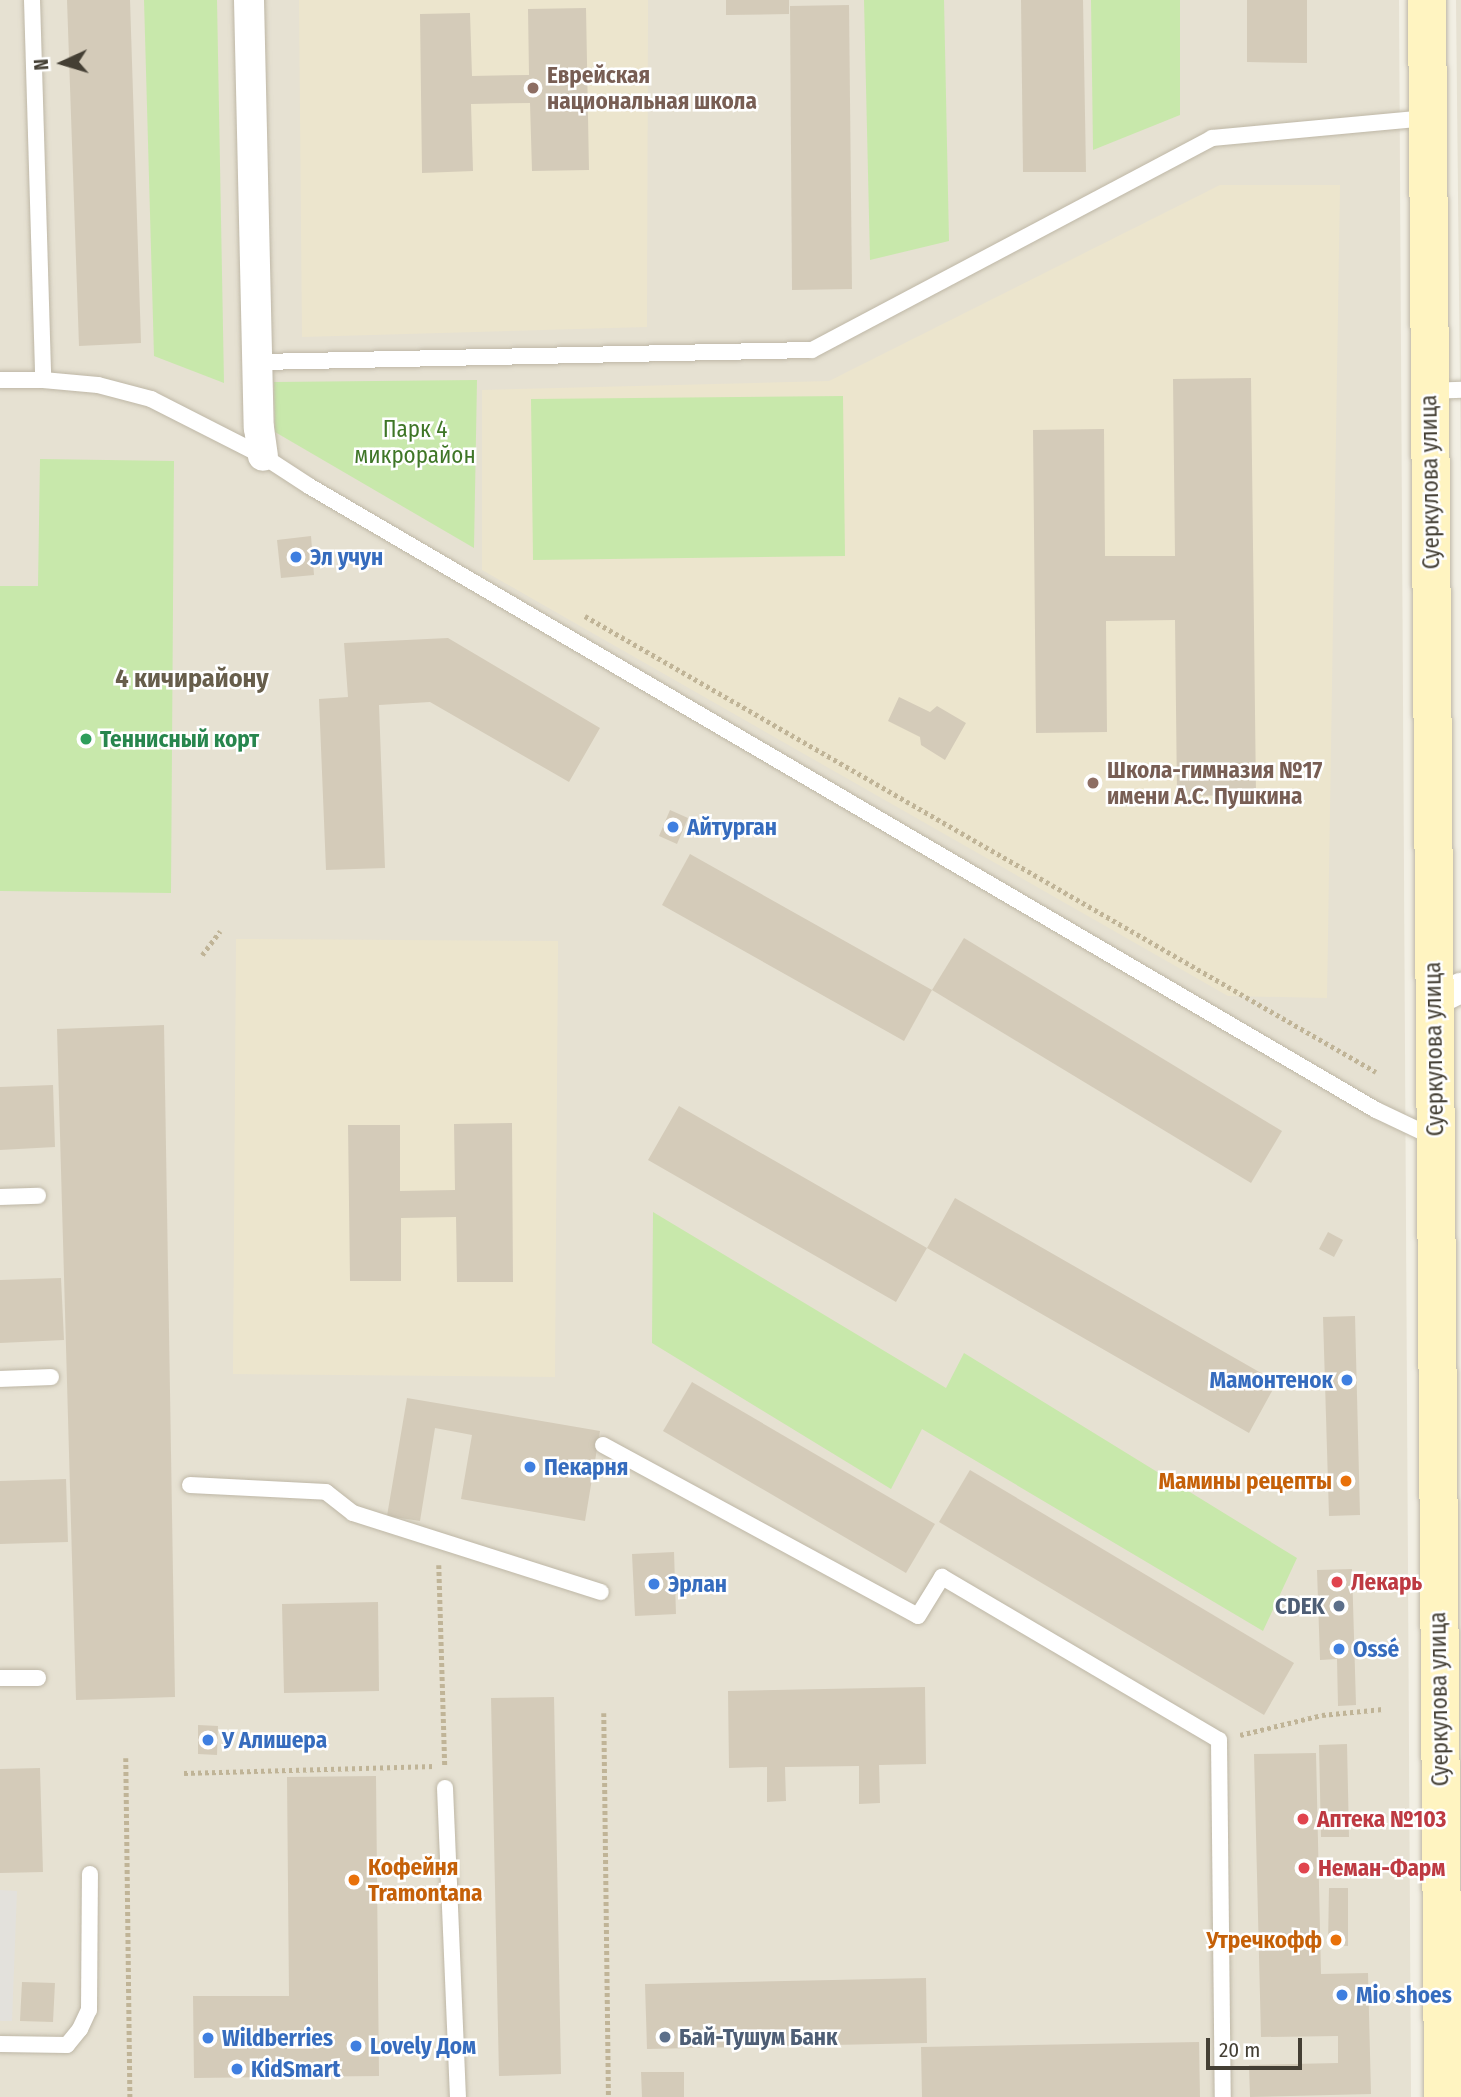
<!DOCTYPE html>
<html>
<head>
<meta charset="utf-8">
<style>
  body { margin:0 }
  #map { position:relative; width:1461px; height:2097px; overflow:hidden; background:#f2efe4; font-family:"Fira Sans Condensed",sans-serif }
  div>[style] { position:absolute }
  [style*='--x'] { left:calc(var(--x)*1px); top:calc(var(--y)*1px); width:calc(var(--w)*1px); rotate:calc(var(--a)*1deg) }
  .residential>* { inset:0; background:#e6e1d2 }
  .education>* { inset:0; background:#ece5cd }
  .green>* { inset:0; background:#c8e8ab }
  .parking>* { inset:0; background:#e3e1dc }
  .building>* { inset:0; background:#d4cbb9 }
  .path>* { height:4.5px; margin-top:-2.25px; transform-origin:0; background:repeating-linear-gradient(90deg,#c0b497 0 3.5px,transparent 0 7px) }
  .roads { filter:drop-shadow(0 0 2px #beb7a6) drop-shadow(0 0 2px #beb7a6) }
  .service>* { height:16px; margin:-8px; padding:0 8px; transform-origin:8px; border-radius:8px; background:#fff }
  .minor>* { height:30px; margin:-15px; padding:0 15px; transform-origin:15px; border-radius:15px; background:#fff }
  .secondary>* { height:38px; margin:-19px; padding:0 19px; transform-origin:19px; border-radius:19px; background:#fff4c1 }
  .dots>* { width:19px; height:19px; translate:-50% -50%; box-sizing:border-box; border:4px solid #fff; border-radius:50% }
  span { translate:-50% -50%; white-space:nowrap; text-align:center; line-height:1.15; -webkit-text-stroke:5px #fff; paint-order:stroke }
  .education-label { font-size:23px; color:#785e54; font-weight:700 }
  .left { translate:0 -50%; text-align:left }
  .park-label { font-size:23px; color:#3f7627 }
  .street-label { font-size:23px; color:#443f34 }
  .shop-label { font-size:23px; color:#366cbe; font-weight:700 }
  .right { translate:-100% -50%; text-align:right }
  .leisure-label { font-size:23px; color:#27864d; font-weight:700 }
  .food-label { font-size:23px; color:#c56008; font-weight:700 }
  .health-label { font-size:23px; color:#be3a42; font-weight:700 }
  .service-label { font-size:23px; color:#4e5e75; font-weight:700 }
  .quarter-label { font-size:26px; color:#675e4b; font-weight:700 }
  .north { position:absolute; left:28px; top:28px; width:70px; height:70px; -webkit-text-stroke:5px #fff; paint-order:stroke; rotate:266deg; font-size:19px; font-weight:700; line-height:28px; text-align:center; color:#443f34 }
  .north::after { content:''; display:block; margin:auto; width:24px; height:32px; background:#443f34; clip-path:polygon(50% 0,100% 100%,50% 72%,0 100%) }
  .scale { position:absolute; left:1206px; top:2038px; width:96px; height:32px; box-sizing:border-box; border:4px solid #443f34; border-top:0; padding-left:9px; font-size:21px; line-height:24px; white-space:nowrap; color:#443f34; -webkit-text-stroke:5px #fff; paint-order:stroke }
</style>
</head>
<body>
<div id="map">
  <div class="residential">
    <div style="clip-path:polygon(0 0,1399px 0,1411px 2097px,0 2097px)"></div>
    <div style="clip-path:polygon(1456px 0,1461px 0,1461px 487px)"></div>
  </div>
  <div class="education">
    <div style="clip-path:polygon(299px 0,648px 0,647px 327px,302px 337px)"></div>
    <div style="clip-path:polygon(1220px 185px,1340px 185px,1327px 998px,1228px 996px,482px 570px,482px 390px,829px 381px)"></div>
    <div style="clip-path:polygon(236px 939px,558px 941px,555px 1377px,233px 1374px)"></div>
  </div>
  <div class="green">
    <div style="clip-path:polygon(144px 0,217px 0,224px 383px,154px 356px)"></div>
    <div style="clip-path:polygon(864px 0,944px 0,949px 241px,870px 260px)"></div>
    <div style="clip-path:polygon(1091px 0,1180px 0,1180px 115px,1093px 150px)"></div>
    <div style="clip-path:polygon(477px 380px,474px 548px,275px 432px,274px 382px)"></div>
    <div style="clip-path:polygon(843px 396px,845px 556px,533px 560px,531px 399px)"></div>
    <div style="clip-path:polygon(40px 459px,174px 461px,171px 893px,0 891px,0 586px,38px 586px)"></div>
    <div style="clip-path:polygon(653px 1212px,946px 1388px,964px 1353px,1297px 1558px,1263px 1631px,922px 1429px,891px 1489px,652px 1343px)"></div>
  </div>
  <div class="parking">
    <div style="clip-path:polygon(0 1890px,17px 1891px,12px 2021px,0 2021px)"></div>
  </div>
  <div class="building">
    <div style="clip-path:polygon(67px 0,130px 0,141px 343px,79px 346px)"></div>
    <div style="clip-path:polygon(726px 0,789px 0,789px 14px,726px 15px)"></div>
    <div style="clip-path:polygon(1021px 0,1083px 0,1086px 172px,1023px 172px)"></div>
    <div style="clip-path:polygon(1247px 0,1307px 0,1307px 63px,1247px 62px)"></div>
    <div style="clip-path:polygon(849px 5px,852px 289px,792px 290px,790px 6px)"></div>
    <div style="clip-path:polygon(586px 8px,589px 170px,532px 171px,530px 103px,471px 104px,473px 171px,422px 173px,420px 14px,470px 13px,472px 76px,529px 75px,528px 9px)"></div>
    <div style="clip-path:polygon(1251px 378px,1256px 795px,1177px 796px,1175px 620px,1106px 621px,1107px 732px,1036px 733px,1033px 430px,1104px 429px,1105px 556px,1175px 556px,1173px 379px)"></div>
    <div style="clip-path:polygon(311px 536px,314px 575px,281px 578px,277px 540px)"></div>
    <div style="clip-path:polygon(448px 638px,600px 728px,569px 782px,430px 702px,379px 705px,385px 868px,326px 870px,319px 699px,348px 697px,344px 643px)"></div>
    <div style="clip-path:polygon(899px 697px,930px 712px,937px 706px,966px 723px,945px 760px,921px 745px,920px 737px,888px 721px)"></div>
    <div style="clip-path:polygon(670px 810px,688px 818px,677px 844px,659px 836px)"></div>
    <div style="clip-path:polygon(690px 854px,932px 990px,904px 1041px,662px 905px)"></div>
    <div style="clip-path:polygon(964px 938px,1282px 1131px,1251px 1183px,932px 990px)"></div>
    <div style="clip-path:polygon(164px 1025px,175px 1697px,76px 1700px,57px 1029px)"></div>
    <div style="clip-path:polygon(53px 1085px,55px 1147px,0 1150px,0 1087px)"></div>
    <div style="clip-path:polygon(679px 1106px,927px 1248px,955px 1198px,1277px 1382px,1249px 1433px,927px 1248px,896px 1302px,648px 1160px)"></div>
    <div style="clip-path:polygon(512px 1123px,513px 1282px,457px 1282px,456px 1217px,401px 1218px,401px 1281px,350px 1281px,348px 1125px,400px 1125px,400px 1191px,455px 1190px,454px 1124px)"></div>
    <div style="clip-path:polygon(1328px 1232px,1343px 1240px,1334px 1257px,1319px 1249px)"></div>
    <div style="clip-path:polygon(61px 1278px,64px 1340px,0 1343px,0 1280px)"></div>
    <div style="clip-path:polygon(1355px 1316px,1360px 1515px,1329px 1516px,1323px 1317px)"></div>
    <div style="clip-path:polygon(692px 1382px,935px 1524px,906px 1573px,663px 1431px)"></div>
    <div style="clip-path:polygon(407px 1398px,600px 1431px,585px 1521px,461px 1499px,472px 1435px,435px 1428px,420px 1521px,387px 1516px)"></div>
    <div style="clip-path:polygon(970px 1470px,1294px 1663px,1264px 1715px,939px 1522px)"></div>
    <div style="clip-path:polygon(66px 1479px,68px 1542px,0 1544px,0 1481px)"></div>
    <div style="clip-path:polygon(674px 1552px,676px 1614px,635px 1616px,632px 1554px)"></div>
    <div style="clip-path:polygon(1352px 1569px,1356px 1705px,1338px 1706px,1337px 1659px,1320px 1660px,1317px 1570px)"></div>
    <div style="clip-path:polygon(378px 1602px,379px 1691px,284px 1693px,282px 1604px)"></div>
    <div style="clip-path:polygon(925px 1687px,926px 1764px,879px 1765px,880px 1803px,859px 1804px,859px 1766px,785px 1767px,786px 1801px,767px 1802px,767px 1767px,729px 1768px,728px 1691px)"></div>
    <div style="clip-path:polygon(554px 1697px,561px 2074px,499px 2076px,491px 1698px)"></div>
    <div style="clip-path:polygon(198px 1725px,218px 1726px,217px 1755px,198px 1754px)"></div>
    <div style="clip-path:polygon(1347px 1744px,1349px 1837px,1321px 1837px,1319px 1745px)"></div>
    <div style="clip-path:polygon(1316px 1753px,1321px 1974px,1368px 1973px,1371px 2094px,1250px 2097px,1249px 2065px,1338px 2063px,1338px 2036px,1261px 2037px,1254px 1754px)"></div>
    <div style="clip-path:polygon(40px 1768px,43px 1872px,0 1873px,0 1769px)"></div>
    <div style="clip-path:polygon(376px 1776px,379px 2076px,194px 2078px,193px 1996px,289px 1996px,287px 1777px)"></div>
    <div style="clip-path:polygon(1329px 1888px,1348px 1888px,1348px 1946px,1328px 1945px)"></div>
    <div style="clip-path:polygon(926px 1978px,927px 2043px,647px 2049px,645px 1984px)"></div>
    <div style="clip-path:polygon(22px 1982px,55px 1983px,53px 2022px,20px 2021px)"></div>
    <div style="clip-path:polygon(1199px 2042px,1200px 2097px,922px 2097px,921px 2047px)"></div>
    <div style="clip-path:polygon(641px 2072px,684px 2072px,684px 2097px,642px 2097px)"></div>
  </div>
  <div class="path">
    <div style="--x:585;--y:616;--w:913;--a:29.96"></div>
    <div style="--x:202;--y:955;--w:30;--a:-53"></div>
    <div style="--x:439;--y:1565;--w:201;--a:88.3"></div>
    <div style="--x:604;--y:1713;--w:384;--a:89.3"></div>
    <div style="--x:1240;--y:1735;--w:84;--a:-13.7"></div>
    <div style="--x:1322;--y:1715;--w:61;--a:-5.6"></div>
    <div style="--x:126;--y:1758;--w:339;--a:89.3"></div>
    <div style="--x:184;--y:1773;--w:251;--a:-1.6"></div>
  </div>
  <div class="roads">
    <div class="service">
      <div style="--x:32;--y:0;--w:380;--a:88.3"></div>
      <div style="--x:260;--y:362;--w:552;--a:-1.25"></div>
      <div style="--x:812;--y:350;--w:453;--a:-27.9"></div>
      <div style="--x:1212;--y:138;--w:216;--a:-5.3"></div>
      <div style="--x:0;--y:380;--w:43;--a:0"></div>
      <div style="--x:43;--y:380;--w:55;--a:5.2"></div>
      <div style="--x:98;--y:385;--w:55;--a:14.8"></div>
      <div style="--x:151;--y:399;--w:126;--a:27"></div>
      <div style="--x:263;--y:456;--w:55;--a:33.1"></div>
      <div style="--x:309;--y:486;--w:1236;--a:30.32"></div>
      <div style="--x:1376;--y:1110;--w:65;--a:25.4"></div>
      <div style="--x:1429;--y:391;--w:32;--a:-2"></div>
      <div style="--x:0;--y:1197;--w:38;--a:-2"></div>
      <div style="--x:0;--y:1379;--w:51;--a:-2.2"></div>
      <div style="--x:603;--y:1445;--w:358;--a:28.5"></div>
      <div style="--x:918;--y:1616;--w:46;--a:-58.4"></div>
      <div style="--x:942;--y:1577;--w:321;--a:30.5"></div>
      <div style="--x:1219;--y:1740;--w:357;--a:89.4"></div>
      <div style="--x:190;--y:1485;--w:136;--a:2.9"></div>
      <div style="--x:326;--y:1492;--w:34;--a:38"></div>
      <div style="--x:353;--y:1513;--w:260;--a:17.7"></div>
      <div style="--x:0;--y:1678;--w:38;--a:0"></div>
      <div style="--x:445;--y:1788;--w:309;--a:87.6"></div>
      <div style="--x:0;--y:2044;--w:67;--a:0.9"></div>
      <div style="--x:67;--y:2045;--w:21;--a:-51"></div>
      <div style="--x:80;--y:2029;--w:21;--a:-65"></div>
      <div style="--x:89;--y:2010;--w:136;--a:-89.6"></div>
    </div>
    <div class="minor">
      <div style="--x:249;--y:0;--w:428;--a:88.7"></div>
      <div style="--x:259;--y:428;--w:28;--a:82"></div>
      <div style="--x:1434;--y:1001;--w:30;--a:-26"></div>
    </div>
    <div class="secondary">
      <div style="--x:1427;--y:0;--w:2097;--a:89.56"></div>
    </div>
  </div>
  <div class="dots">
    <div style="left:533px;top:88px;background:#8d6e63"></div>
    <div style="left:296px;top:557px;background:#3f7fe0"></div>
    <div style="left:86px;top:739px;background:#2e9e5b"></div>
    <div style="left:1093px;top:783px;background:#8d6e63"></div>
    <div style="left:673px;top:827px;background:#3f7fe0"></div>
    <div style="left:1347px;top:1380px;background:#3f7fe0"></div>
    <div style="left:530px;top:1467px;background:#3f7fe0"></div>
    <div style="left:1346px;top:1481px;background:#e8710a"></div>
    <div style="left:1337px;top:1582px;background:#e0444e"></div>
    <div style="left:654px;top:1584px;background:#3f7fe0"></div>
    <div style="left:1339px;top:1606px;background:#5c6f8a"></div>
    <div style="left:1339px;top:1649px;background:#3f7fe0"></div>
    <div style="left:208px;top:1740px;background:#3f7fe0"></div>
    <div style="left:1303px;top:1819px;background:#e0444e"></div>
    <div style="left:1304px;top:1868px;background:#e0444e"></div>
    <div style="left:354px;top:1880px;background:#e8710a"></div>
    <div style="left:1336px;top:1940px;background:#e8710a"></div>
    <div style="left:1342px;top:1995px;background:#3f7fe0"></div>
    <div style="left:665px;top:2037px;background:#5c6f8a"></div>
    <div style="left:208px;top:2038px;background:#3f7fe0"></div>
    <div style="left:356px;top:2046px;background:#3f7fe0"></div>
    <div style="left:237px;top:2069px;background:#3f7fe0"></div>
  </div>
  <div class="education-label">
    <span class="left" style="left:547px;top:88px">Еврейская<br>национальная школа</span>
    <span class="left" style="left:1107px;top:783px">Школа-гимназия №17<br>имени А.С. Пушкина</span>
  </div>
  <div class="park-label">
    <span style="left:415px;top:442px">Парк 4<br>микрорайон</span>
  </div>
  <div class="street-label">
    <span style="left:1430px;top:482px;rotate:-91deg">Суеркулова улица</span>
    <span style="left:1434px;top:1049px;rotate:-91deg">Суеркулова улица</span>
    <span style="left:1439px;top:1699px;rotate:-91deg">Суеркулова улица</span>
  </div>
  <div class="shop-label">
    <span class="left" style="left:310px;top:557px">Эл учун</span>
    <span class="left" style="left:687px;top:827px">Айтурган</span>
    <span class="right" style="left:1333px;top:1380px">Мамонтенок</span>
    <span class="left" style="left:544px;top:1467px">Пекарня</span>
    <span class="left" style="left:668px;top:1584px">Эрлан</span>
    <span class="left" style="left:1353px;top:1649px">Ossé</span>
    <span class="left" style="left:222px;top:1740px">У Алишера</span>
    <span class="left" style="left:1356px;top:1995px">Mio shoes</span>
    <span class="left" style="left:222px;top:2038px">Wildberries</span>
    <span class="left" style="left:370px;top:2046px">Lovely Дом</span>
    <span class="left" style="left:251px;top:2069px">KidSmart</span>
  </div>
  <div class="leisure-label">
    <span class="left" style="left:100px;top:739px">Теннисный корт</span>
  </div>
  <div class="food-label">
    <span class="right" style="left:1332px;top:1481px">Мамины рецепты</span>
    <span class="left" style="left:368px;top:1880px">Кофейня<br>Tramontana</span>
    <span class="right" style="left:1322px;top:1940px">Утречкофф</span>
  </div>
  <div class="health-label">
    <span class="left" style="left:1351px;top:1582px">Лекарь</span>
    <span class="left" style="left:1317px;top:1819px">Аптека №103</span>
    <span class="left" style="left:1318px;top:1868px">Неман-Фарм</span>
  </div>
  <div class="service-label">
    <span class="right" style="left:1325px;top:1606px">CDEK</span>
    <span class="left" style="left:679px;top:2037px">Бай-Тушум Банк</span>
  </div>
  <div class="quarter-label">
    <span style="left:192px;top:679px">4 кичирайону</span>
  </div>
  <div class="north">N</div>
  <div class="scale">20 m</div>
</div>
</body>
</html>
